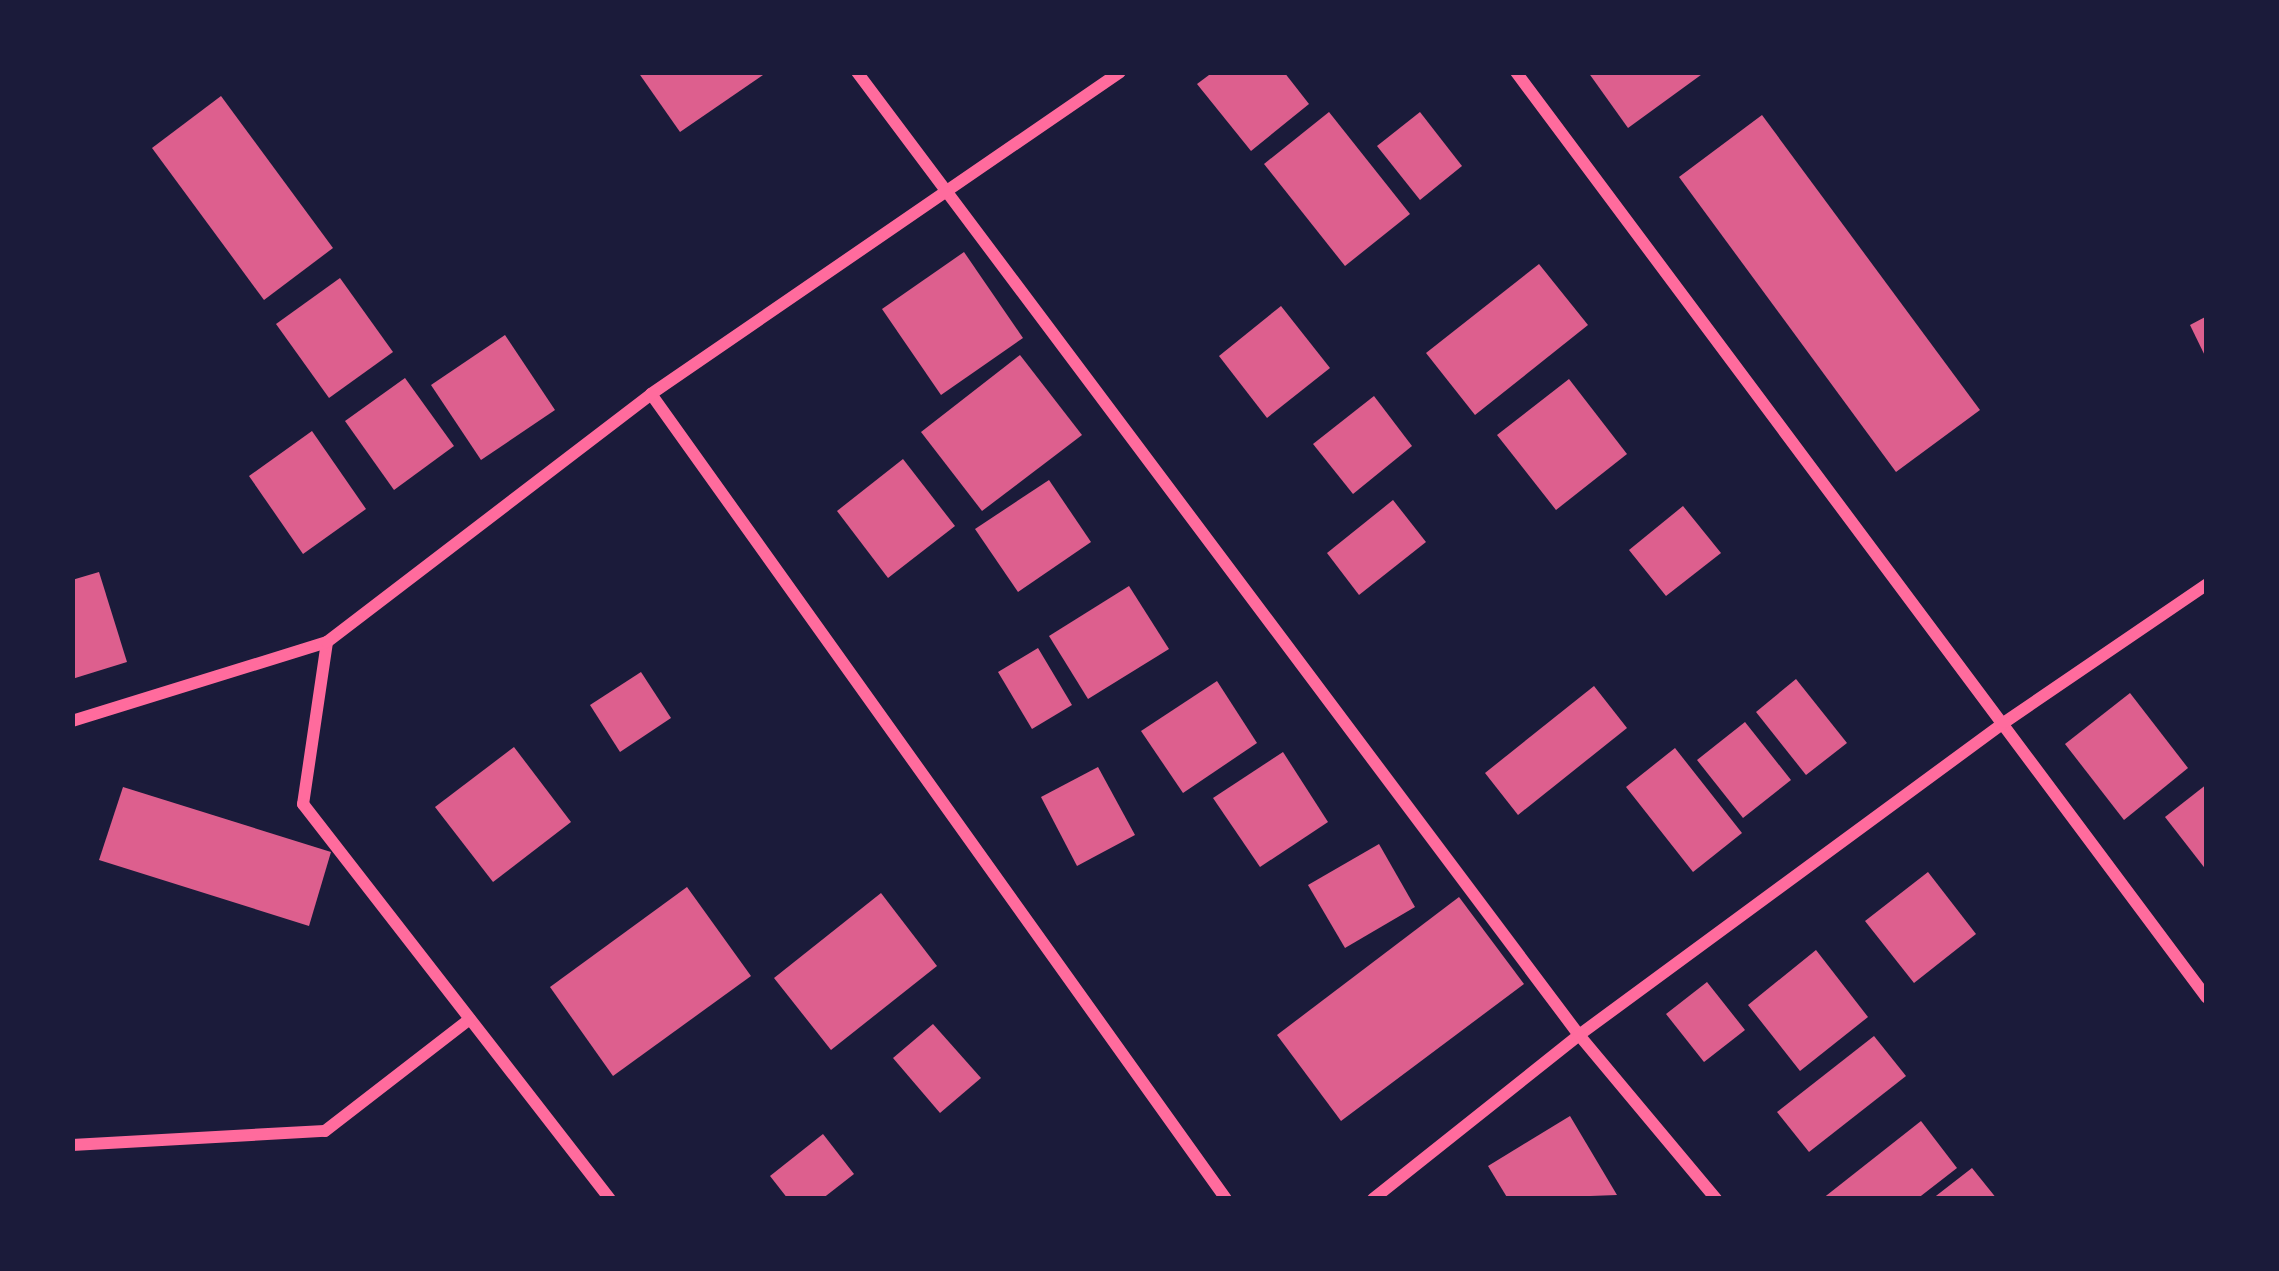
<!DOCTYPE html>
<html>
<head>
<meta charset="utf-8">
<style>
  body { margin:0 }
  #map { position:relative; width:2279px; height:1271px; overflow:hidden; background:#1b1b3a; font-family:Quicksand,sans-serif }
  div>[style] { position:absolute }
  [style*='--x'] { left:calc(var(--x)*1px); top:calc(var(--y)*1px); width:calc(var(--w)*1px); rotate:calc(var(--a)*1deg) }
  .building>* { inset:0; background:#dd5f8e }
  .minor>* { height:12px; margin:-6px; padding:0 6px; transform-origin:6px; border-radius:6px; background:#ff6b9d }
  span { translate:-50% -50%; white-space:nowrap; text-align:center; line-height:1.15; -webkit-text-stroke:12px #1b1b3a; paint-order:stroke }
  .frame { position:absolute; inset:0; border:75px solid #1b1b3a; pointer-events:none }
</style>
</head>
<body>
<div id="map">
  <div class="building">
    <div style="clip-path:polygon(638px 72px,761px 72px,763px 75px,680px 132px)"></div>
    <div style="clip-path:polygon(1213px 72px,1284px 72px,1309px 104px,1251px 151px,1197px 84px)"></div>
    <div style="clip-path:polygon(1588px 72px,1705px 72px,1628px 128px)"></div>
    <div style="clip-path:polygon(221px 96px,333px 248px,264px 300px,152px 148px)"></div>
    <div style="clip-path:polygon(1329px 112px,1410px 214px,1345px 266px,1264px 164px)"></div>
    <div style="clip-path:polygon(1420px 112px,1462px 166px,1420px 200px,1377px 146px)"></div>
    <div style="clip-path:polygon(1762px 115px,1980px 410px,1896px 472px,1679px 177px)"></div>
    <div style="clip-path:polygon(964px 252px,1023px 338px,941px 395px,882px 309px)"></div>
    <div style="clip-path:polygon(1539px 264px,1588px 325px,1475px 415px,1426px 353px)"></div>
    <div style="clip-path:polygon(340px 278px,393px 352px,329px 398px,276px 324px)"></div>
    <div style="clip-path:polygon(1281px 306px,1330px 368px,1267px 418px,1219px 356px)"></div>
    <div style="clip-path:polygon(2207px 316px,2207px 360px,2190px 325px)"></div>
    <div style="clip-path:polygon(505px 335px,555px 410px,481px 460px,431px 385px)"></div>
    <div style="clip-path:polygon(1020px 355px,1082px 435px,982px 511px,921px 432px)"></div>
    <div style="clip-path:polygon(405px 378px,454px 446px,394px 490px,345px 421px)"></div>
    <div style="clip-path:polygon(1569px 379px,1627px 454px,1556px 510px,1497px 435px)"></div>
    <div style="clip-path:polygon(1374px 396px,1412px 446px,1353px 494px,1313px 444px)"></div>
    <div style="clip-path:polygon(312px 431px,366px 509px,303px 554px,249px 476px)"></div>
    <div style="clip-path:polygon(903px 459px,955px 526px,888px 578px,837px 511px)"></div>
    <div style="clip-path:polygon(1049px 480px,1091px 542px,1018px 592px,975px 529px)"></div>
    <div style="clip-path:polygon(1393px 500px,1426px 542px,1359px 595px,1327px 553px)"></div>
    <div style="clip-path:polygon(1683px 506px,1721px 553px,1666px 596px,1629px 550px)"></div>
    <div style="clip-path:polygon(99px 572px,127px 662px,72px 679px,72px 580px)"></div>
    <div style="clip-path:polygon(1129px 586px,1169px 649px,1088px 699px,1049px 636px)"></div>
    <div style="clip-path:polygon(1038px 648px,1072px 705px,1032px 729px,998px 672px)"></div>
    <div style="clip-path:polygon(641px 672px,671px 718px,620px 752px,590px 705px)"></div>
    <div style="clip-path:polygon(1796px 679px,1847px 743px,1806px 775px,1756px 712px)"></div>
    <div style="clip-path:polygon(1217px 681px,1257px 743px,1183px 793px,1141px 731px)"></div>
    <div style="clip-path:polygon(1594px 686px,1627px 728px,1518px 815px,1485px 773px)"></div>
    <div style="clip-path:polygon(2130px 693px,2188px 768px,2124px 820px,2065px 744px)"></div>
    <div style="clip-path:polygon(1745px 722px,1791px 780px,1743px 818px,1697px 760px)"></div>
    <div style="clip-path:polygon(514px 747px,571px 822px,493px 882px,435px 807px)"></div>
    <div style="clip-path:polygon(1675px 748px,1742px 833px,1693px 872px,1626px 787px)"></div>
    <div style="clip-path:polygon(1283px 752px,1328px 822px,1260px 867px,1213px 798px)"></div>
    <div style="clip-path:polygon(1098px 767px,1135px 835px,1077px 866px,1041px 797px)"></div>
    <div style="clip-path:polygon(2207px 784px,2207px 871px,2165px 817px)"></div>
    <div style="clip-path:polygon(123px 787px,331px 852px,309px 926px,99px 860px)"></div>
    <div style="clip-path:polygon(1379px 844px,1415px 907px,1345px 948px,1308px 885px)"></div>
    <div style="clip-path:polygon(1928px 872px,1976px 934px,1914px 983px,1865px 921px)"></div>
    <div style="clip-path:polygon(687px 887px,751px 976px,613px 1076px,550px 987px)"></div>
    <div style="clip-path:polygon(881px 893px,937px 966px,831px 1050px,774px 978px)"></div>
    <div style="clip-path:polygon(1459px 897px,1524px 984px,1341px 1121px,1277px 1035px)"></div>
    <div style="clip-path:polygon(1816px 950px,1868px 1017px,1800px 1071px,1748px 1005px)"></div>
    <div style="clip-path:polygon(1707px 982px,1745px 1030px,1704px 1062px,1666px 1014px)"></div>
    <div style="clip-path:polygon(933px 1024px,981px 1078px,940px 1113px,893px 1058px)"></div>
    <div style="clip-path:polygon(1874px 1036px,1906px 1076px,1809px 1152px,1777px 1112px)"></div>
    <div style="clip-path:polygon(1570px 1116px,1617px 1195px,1508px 1199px,1488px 1166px)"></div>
    <div style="clip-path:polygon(1921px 1121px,1957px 1168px,1917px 1199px,1822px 1199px)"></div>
    <div style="clip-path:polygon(823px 1134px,854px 1174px,822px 1199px,788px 1199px,770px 1176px)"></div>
    <div style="clip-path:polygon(1972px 1168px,1997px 1199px,1932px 1199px)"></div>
  </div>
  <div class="minor">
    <div style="--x:857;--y:72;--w:1204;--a:53.14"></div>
    <div style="--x:1579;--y:1035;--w:214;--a:50.1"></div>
    <div style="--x:1516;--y:72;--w:1155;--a:53.27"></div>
    <div style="--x:651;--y:394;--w:989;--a:54.46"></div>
    <div style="--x:327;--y:642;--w:164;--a:98.4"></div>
    <div style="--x:303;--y:804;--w:500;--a:52.15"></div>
    <div style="--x:72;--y:721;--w:267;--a:-17.2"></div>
    <div style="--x:327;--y:642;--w:408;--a:-37.4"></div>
    <div style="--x:651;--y:394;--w:569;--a:-34.47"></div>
    <div style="--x:72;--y:1145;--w:253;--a:-3.2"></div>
    <div style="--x:325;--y:1131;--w:183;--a:-37.7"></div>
    <div style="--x:1373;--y:1199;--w:263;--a:-38.5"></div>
    <div style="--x:1579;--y:1035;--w:529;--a:-36.31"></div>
    <div style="--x:2005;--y:722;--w:245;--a:-34.3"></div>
  </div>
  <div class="frame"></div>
</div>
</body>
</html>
